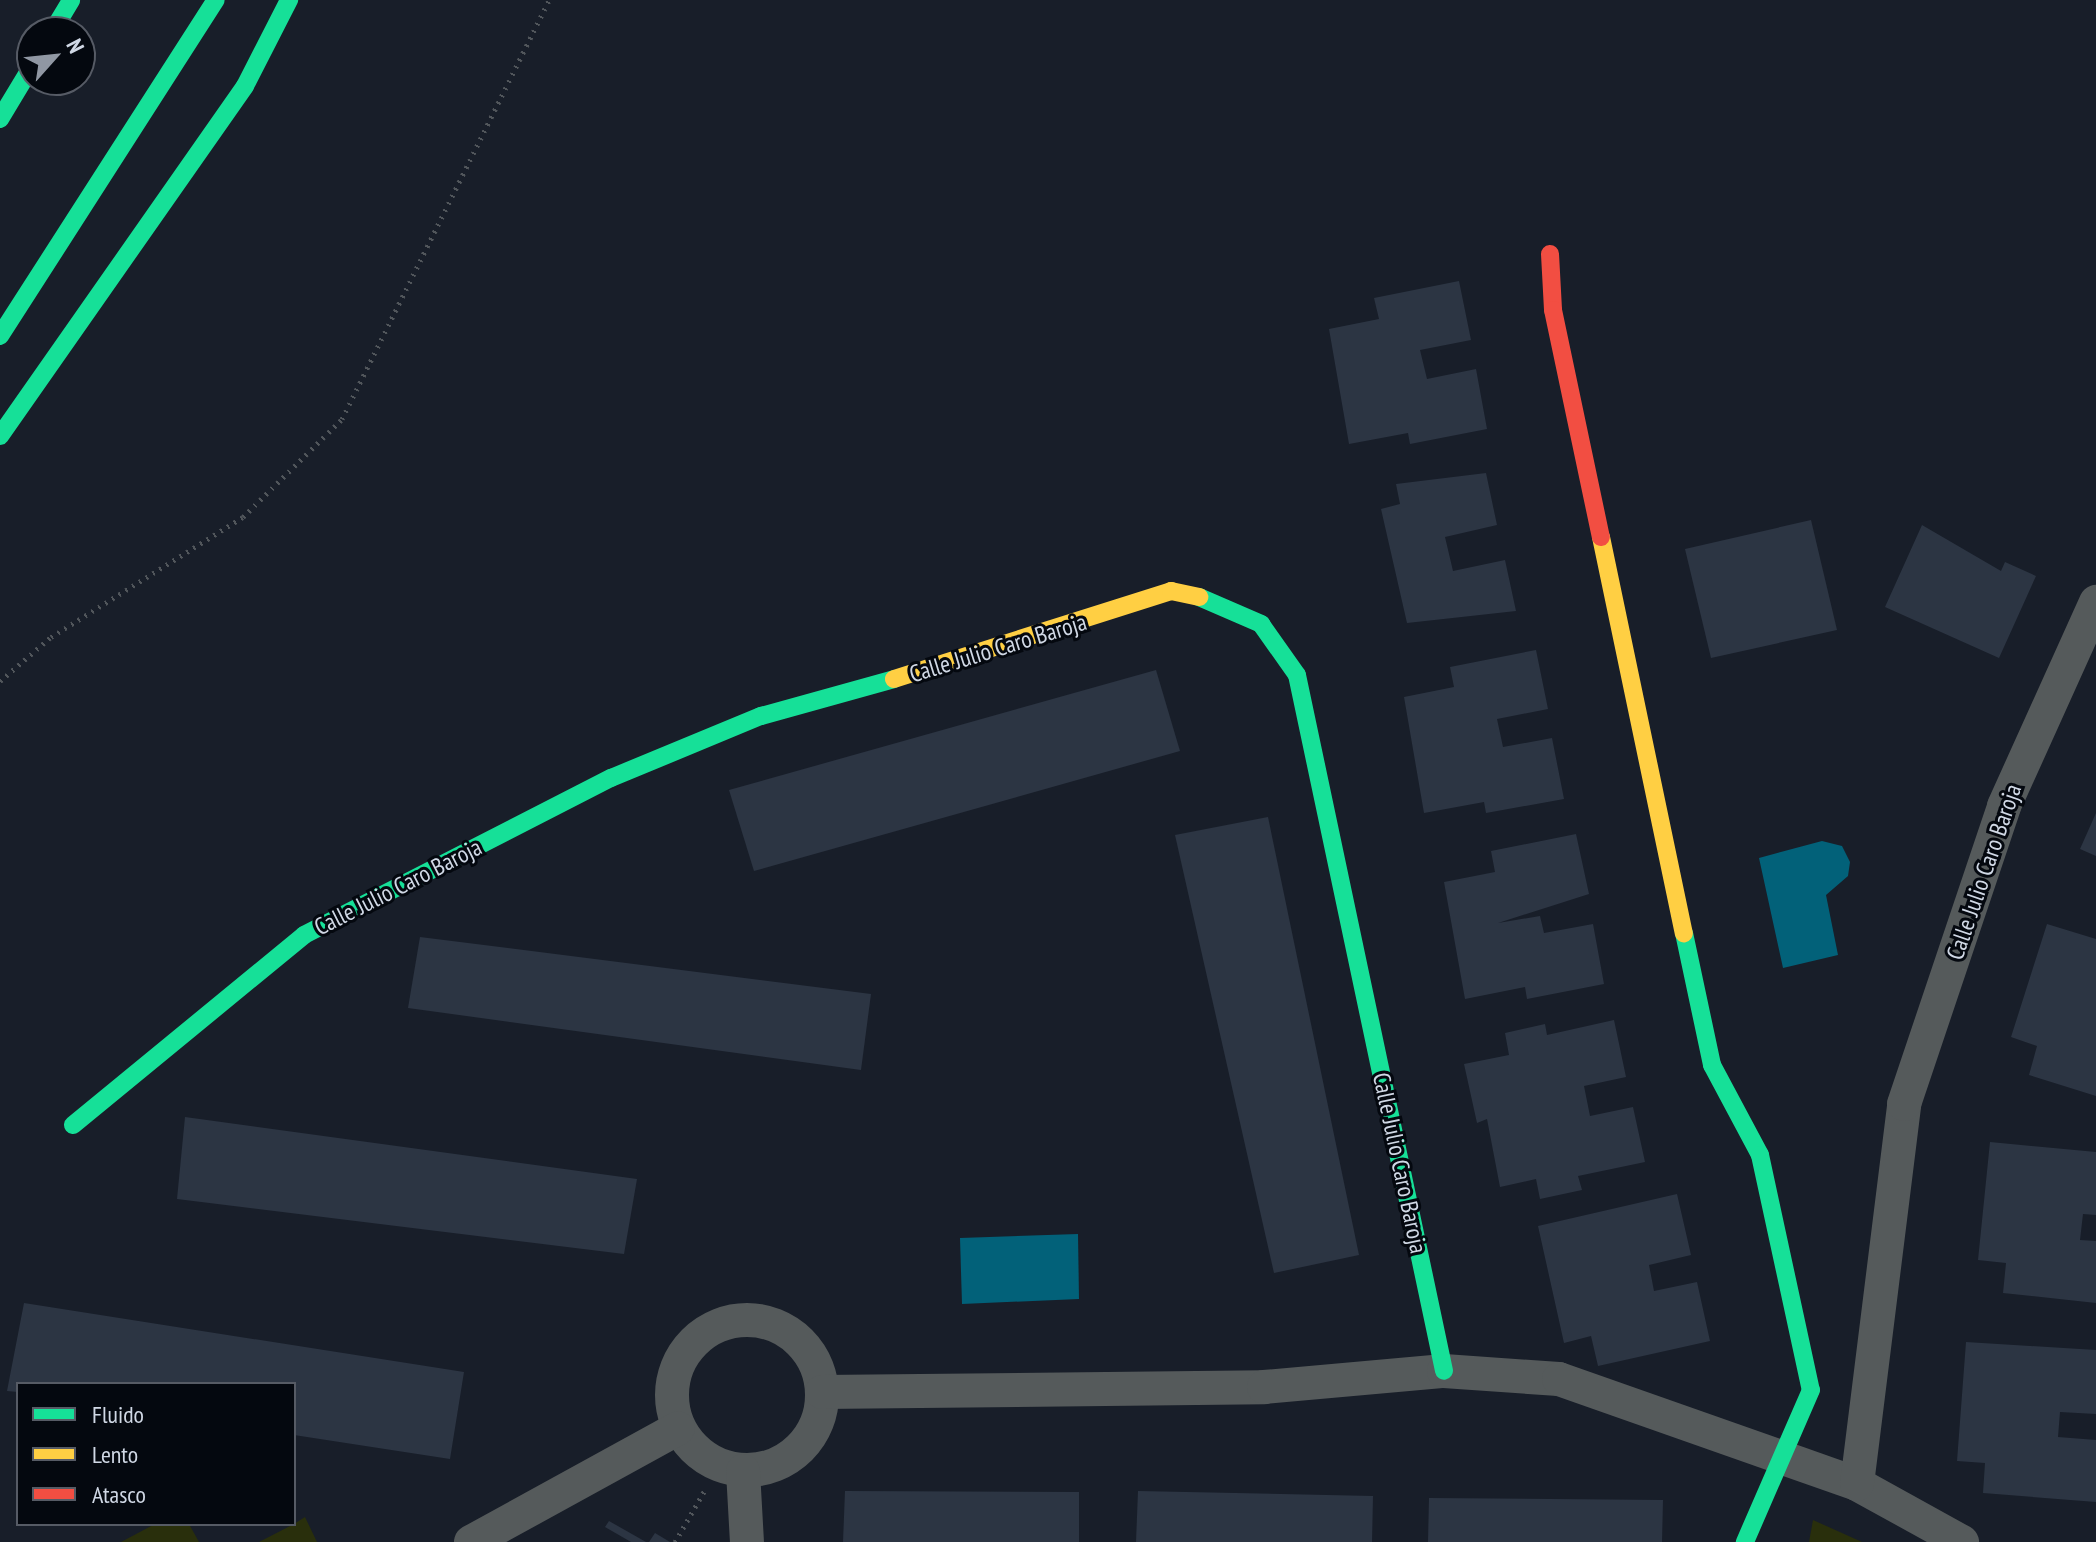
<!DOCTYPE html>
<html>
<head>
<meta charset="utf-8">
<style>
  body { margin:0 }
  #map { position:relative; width:2096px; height:1542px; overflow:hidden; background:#181e29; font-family:"PT Sans Narrow",sans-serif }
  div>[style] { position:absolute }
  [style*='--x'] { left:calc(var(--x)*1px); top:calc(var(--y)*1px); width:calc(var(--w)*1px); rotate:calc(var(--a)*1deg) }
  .green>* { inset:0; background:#292f0c }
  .water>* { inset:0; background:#026179 }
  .building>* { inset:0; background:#2c3543 }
  .path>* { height:5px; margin-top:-2.5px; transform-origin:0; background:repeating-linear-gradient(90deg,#51565b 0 2px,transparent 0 8px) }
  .street>* { height:34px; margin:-17px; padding:0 17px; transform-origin:17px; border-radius:17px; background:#555a5b }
  .street>.ring { margin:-17px; padding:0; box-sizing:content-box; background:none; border:34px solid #555a5b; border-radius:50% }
  .fast>* { height:18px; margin:-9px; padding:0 9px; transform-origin:9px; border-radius:9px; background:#16e098 }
  .slow>* { height:18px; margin:-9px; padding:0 9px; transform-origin:9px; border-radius:9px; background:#ffcf43 }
  .jam>* { height:18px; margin:-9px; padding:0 9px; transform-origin:9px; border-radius:9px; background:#f24e42 }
  span { translate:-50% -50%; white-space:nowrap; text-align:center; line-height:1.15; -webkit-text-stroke:6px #04080f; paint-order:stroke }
  .street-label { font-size:24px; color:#d0d8e5 }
  .legend { position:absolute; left:16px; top:1382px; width:280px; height:144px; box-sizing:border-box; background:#04080f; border:2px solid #565b65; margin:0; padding:10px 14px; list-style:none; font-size:24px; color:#d0d8e5 }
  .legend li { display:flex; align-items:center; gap:16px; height:40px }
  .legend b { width:40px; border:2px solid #565b65 }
  .north { position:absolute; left:16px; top:16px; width:80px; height:80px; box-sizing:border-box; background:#04080f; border:2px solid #565b65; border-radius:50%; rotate:63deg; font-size:22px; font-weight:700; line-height:32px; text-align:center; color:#d0d8e5 }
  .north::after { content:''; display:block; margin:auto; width:28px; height:36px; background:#9097a3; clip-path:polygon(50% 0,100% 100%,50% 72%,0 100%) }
</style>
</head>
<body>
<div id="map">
  <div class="green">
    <div style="clip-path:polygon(305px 1517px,317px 1542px,259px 1542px,294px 1524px)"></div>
    <div style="clip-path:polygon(1813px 1520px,1862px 1542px,1809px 1542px)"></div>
    <div style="clip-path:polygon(155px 1524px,189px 1524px,199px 1542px,121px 1542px)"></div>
  </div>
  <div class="water">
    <div style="clip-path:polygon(1822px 841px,1842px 846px,1850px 862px,1848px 876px,1826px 895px,1838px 955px,1783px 968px,1759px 858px)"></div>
    <div style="clip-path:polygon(1078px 1234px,1079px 1299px,962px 1304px,960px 1238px)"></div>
  </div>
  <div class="building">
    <div style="clip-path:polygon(1459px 281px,1471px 340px,1420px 350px,1427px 379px,1476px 369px,1487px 429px,1410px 444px,1408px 433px,1349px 444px,1329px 329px,1379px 319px,1374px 298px)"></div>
    <div style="clip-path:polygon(1486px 473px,1497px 525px,1445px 537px,1453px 571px,1505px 560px,1516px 611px,1407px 623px,1381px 509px,1400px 504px,1396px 484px)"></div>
    <div style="clip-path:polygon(1811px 520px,1837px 630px,1711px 658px,1685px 549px)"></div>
    <div style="clip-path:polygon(1922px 525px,2001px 571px,2005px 562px,2036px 576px,1999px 658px,1885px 607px)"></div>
    <div style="clip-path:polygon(1536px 650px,1548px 709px,1497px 719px,1503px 747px,1552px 738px,1564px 799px,1486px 813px,1484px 802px,1424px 813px,1404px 697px,1454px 687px,1450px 667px)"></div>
    <div style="clip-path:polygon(1156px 670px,1180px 751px,754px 871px,729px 790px)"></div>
    <div style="clip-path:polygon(2096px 813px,2096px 856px,2080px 849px)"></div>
    <div style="clip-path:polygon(1268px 817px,1359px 1255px,1274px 1273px,1175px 835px)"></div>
    <div style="clip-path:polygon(1576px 834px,1589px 894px,1498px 923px,1540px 916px,1544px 933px,1593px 924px,1604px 984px,1527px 999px,1525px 987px,1465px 999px,1444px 882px,1495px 872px,1491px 851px)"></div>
    <div style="clip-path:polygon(2047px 924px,2096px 939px,2096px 1096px,2029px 1075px,2037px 1046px,2011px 1037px)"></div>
    <div style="clip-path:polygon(420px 937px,871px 994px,861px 1070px,408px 1008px)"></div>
    <div style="clip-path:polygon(1614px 1020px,1626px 1077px,1584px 1086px,1590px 1116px,1633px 1107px,1645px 1162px,1578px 1176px,1582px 1190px,1540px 1199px,1536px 1179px,1500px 1187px,1487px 1119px,1477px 1123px,1464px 1064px,1509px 1055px,1505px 1033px,1545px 1024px,1547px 1035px)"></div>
    <div style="clip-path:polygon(185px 1117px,637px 1179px,624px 1254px,177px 1199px)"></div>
    <div style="clip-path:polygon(1990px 1142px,2096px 1152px,2096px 1215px,2083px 1214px,2080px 1240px,2096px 1241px,2096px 1303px,2003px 1293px,2006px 1263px,1978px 1260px)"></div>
    <div style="clip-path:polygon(1677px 1194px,1691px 1255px,1649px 1265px,1654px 1291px,1697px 1282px,1710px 1341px,1598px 1366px,1591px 1336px,1564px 1343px,1538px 1226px)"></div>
    <div style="clip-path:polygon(24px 1303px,464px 1372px,450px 1459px,294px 1435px,294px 1384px,18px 1384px,18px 1392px,7px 1391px)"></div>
    <div style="clip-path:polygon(1966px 1342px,2096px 1350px,2096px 1414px,2060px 1412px,2058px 1437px,2096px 1440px,2096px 1502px,1983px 1493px,1985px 1463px,1957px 1461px)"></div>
    <div style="clip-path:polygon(845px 1491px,1079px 1492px,1079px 1542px,843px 1542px)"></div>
    <div style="clip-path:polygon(1138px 1491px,1373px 1496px,1372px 1542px,1136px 1542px)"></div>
    <div style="clip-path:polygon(1429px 1498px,1663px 1500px,1662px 1542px,1428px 1542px)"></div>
    <div style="clip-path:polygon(609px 1521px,646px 1542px,631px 1542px,605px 1527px)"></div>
    <div style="clip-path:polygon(655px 1533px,670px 1542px,649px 1542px)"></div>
  </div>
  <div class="path">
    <div style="--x:0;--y:681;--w:67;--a:-40.8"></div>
    <div style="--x:51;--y:637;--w:226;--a:-32"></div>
    <div style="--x:243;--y:517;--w:139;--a:-44.7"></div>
    <div style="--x:342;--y:419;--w:467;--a:-63.7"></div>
    <div style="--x:675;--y:1542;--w:62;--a:-60.1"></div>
  </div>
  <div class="street">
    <div class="ring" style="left:672px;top:1320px;width:116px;height:116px"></div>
    <div style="--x:822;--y:1392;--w:442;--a:-0.6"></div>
    <div style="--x:1264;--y:1387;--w:181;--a:-5.1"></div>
    <div style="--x:1444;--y:1371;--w:115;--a:4"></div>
    <div style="--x:1559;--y:1379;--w:316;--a:19.4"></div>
    <div style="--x:1857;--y:1484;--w:120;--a:28.9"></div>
    <div style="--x:743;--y:1471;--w:71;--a:86.8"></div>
    <div style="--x:1857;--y:1484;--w:383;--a:-82.9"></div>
    <div style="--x:1904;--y:1104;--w:314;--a:-71.4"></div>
    <div style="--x:2004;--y:806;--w:224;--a:-65.7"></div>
    <div style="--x:471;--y:1542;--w:236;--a:-28.8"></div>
  </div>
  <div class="fast">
    <div style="--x:52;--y:32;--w:37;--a:-59"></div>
    <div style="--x:0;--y:119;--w:62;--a:-58.9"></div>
    <div style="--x:0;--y:336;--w:399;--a:-57.3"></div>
    <div style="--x:0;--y:436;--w:427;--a:-55"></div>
    <div style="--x:245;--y:86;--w:97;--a:-62.9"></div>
    <div style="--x:1199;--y:597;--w:68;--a:23.5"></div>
    <div style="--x:1261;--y:624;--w:62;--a:54.8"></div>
    <div style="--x:1297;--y:675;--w:711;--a:78.07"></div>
    <div style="--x:1684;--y:933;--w:135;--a:78"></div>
    <div style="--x:1712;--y:1065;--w:102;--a:61.9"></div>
    <div style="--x:1760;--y:1155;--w:240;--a:77.8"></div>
    <div style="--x:1811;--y:1390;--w:166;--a:113.5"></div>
    <div style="--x:73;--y:1125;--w:299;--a:-39.4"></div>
    <div style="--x:304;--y:935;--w:345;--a:-27.1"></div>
    <div style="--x:611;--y:778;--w:162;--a:-22.5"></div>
    <div style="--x:761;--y:716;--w:138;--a:-15.5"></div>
  </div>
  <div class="slow">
    <div style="--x:1601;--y:537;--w:405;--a:78.2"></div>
    <div style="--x:894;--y:679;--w:291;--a:-17.6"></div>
    <div style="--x:1171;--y:591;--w:29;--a:12"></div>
  </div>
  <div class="jam">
    <div style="--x:1550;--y:254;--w:56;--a:86.9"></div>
    <div style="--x:1553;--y:310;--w:232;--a:78.1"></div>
  </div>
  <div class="street-label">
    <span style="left:998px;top:648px;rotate:-17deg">Calle Julio Caro Baroja</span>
    <span style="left:1984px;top:872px;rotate:-71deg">Calle Julio Caro Baroja</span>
    <span style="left:398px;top:887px;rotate:-27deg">Calle Julio Caro Baroja</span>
    <span style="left:1400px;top:1163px;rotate:78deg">Calle Julio Caro Baroja</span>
  </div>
  <ul class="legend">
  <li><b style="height:10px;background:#16e098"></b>Fluido</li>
  <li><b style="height:10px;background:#ffcf43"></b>Lento</li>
  <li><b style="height:10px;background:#f24e42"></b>Atasco</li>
  </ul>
  <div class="north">N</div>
</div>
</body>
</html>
